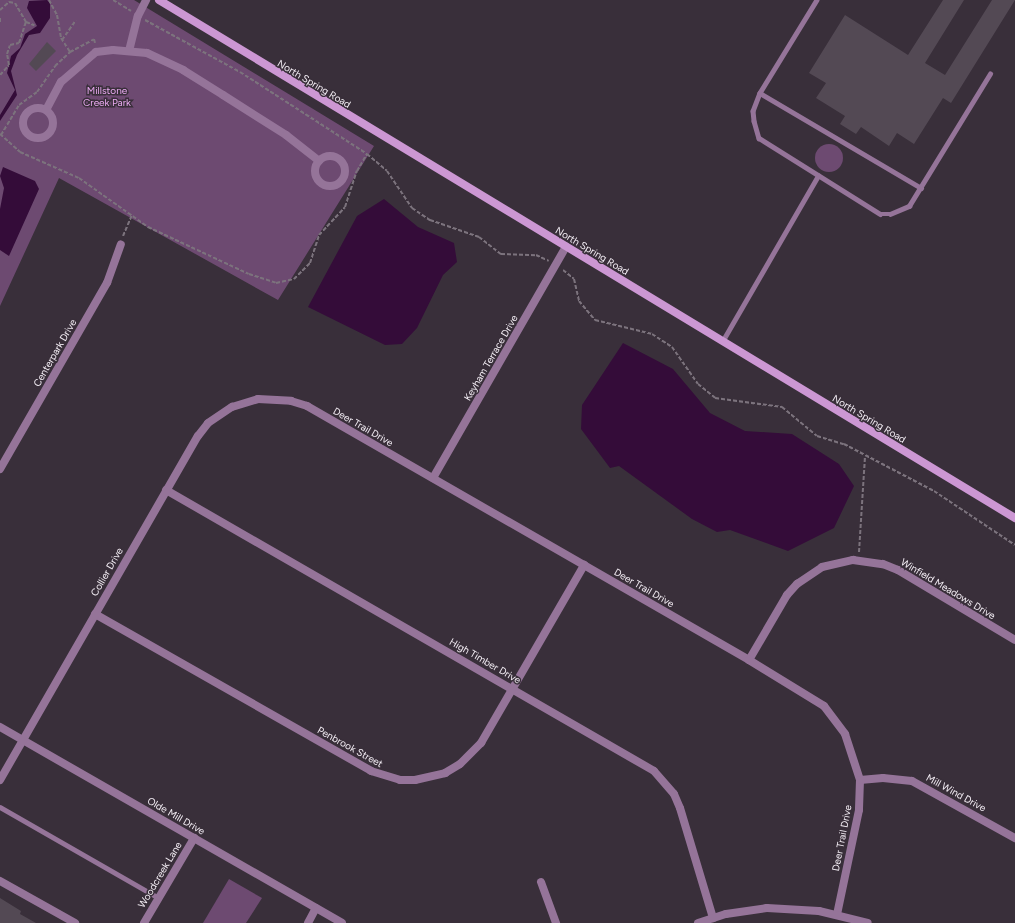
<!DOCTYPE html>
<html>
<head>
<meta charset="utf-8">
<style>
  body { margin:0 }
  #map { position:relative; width:1015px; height:923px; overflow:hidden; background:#392f3a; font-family:Figtree,sans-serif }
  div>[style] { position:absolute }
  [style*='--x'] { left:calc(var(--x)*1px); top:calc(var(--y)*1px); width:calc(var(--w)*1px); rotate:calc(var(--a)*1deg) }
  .green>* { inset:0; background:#6d4a71 }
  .round { border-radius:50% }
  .water>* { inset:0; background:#340c39 }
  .building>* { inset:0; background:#534954 }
  .path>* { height:2px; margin-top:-1px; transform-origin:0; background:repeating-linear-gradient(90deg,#7c737d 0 4px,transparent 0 6px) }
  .lane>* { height:4.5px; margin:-2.25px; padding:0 2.25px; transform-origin:2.25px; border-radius:2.25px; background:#957499 }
  .street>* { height:8px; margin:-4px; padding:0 4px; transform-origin:4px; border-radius:4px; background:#957499 }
  .street>.ring { margin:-4px; padding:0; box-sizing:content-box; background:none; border:8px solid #957499; border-radius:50% }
  .secondary>* { height:8px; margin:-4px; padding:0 4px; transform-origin:4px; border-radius:4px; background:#cc97d3 }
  span { translate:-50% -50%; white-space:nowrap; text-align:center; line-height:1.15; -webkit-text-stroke:3px #392f3a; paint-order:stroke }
  .street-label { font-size:10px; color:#f4eef5 }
  .park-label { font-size:10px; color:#ebaaf2 }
</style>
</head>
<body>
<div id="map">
  <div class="green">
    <div style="clip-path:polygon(0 0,134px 0,374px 146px,278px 300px,59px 178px,0 306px)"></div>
    <div class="round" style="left:815px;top:144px;width:28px;height:28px"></div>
    <div style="clip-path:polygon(229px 879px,262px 898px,246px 923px,203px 923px)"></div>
  </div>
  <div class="water">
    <div style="clip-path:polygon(47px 0,50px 3px,50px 18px,40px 33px,29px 35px,17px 55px,11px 71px,17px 95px,0 121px,0 115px,15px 90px,7px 73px,11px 56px,20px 48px,25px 34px,37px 26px,27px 8px,29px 1px)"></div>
    <div style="clip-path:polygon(3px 167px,35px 181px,39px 189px,9px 256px,0 250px,0 209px,4px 188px,0 176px)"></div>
    <div style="clip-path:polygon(384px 199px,418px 227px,454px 243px,457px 262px,443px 275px,417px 328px,402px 344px,385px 345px,308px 307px,357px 216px)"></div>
    <div style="clip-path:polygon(623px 343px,673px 369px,710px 413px,745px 431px,792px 434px,839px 464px,854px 486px,834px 528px,788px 551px,730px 530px,717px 532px,692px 519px,619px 466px,610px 468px,581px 429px,582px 405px)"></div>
  </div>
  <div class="building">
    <div style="clip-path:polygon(943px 0,964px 0,925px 63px,945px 75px,992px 0,1015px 0,951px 103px,943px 98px,914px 144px,897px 133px,889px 146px,861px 127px,856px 134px,840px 124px,845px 116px,816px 98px,826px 83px,809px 73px,845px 15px,908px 55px)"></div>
    <div style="clip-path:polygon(47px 42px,56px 51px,36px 71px,29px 64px)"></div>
    <div style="clip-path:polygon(0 898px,21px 911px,20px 914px,36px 923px,0 923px)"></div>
  </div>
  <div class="path">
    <div style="--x:49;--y:0;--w:17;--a:62"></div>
    <div style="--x:57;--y:15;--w:23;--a:80"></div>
    <div style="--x:61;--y:38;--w:17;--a:57"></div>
    <div style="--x:113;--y:0;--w:21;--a:31"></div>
    <div style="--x:0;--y:10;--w:12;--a:-42"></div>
    <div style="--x:9;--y:2;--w:6;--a:9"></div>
    <div style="--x:15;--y:3;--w:22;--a:60"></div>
    <div style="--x:26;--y:22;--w:9;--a:21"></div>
    <div style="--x:0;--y:18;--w:6;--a:90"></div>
    <div style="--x:145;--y:20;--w:108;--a:28.7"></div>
    <div style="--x:240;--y:72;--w:151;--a:32.8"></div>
    <div style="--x:367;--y:154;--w:26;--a:40"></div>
    <div style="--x:387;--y:171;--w:45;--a:56"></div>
    <div style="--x:412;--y:208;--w:22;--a:34"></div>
    <div style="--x:430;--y:220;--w:52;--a:19.1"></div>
    <div style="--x:479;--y:237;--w:28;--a:38"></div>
    <div style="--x:501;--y:254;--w:35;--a:2"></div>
    <div style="--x:536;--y:255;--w:14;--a:25"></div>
    <div style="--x:62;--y:40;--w:24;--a:-55"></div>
    <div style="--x:0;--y:75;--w:13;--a:-48"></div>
    <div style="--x:9;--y:65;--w:11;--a:-100"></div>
    <div style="--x:7;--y:54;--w:9;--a:-72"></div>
    <div style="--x:10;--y:45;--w:9;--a:-13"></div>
    <div style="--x:19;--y:43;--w:22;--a:-72"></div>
    <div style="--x:0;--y:134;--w:27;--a:42"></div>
    <div style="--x:20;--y:152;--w:64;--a:23.8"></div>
    <div style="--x:79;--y:178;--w:85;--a:35.4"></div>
    <div style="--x:148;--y:227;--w:111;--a:25"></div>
    <div style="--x:249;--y:274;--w:28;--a:18"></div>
    <div style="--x:276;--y:283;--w:18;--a:-13"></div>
    <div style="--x:294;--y:279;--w:23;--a:-45"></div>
    <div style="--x:310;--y:263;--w:29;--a:-72"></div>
    <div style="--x:319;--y:235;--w:38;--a:-47"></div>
    <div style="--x:345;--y:207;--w:38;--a:-72"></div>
    <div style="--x:357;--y:171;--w:20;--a:-60"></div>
    <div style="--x:1;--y:135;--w:35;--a:-59"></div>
    <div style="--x:19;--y:105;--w:22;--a:-36"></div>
    <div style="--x:37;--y:92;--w:32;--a:-55"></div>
    <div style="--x:55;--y:66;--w:21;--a:-43"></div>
    <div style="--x:70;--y:52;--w:27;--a:-28"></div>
    <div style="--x:94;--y:39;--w:4;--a:76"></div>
    <div style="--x:123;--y:236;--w:23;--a:-67"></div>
    <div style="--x:563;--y:270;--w:14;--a:39"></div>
    <div style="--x:574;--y:279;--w:23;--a:77"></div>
    <div style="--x:579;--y:301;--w:25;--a:50"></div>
    <div style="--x:595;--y:320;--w:59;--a:13.8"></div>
    <div style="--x:652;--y:334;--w:24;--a:33"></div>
    <div style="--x:672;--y:347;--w:45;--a:54.9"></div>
    <div style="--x:698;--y:384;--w:22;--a:39"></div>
    <div style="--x:715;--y:398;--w:68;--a:7.7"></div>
    <div style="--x:782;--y:407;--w:45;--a:39.6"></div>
    <div style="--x:817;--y:436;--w:28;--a:17"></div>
    <div style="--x:844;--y:444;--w:102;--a:27.6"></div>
    <div style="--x:934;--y:491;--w:97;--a:33.7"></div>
    <div style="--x:859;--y:552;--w:95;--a:-86.4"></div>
  </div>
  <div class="lane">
    <div style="--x:817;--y:0;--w:109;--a:121.5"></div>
    <div style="--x:760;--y:93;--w:19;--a:111"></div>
    <div style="--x:753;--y:111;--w:10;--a:84"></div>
    <div style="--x:754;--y:121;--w:18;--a:74"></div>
    <div style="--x:759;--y:138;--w:143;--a:32.1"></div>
    <div style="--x:880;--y:214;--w:10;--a:0"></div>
    <div style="--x:890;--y:214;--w:21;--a:-23"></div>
    <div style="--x:909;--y:206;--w:155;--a:-58.5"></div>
    <div style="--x:760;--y:93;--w:187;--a:30.5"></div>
    <div style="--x:722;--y:342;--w:192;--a:-60"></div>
    <div style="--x:0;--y:807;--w:183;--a:29.8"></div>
  </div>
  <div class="street">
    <div style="--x:129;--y:51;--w:36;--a:-76"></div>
    <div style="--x:138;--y:16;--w:18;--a:-63"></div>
    <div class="ring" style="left:23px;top:108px;width:22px;height:22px"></div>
    <div style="--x:46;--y:110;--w:32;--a:-62"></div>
    <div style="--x:61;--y:82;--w:46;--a:-40.6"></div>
    <div style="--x:96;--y:52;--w:17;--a:-7"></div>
    <div style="--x:113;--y:50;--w:34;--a:5"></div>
    <div style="--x:147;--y:53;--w:40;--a:25"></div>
    <div style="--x:183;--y:70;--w:47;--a:32"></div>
    <div style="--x:223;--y:95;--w:75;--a:32.4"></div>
    <div style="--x:286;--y:135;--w:42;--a:38.2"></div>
    <div class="ring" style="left:315px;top:156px;width:22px;height:22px"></div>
    <div style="--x:0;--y:469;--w:215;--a:-60.1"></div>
    <div style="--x:107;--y:283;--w:41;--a:-70.3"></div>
    <div style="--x:433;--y:478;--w:267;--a:-60.1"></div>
    <div style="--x:166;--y:490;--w:563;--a:29.93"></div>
    <div style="--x:654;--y:771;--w:30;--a:49"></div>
    <div style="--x:674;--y:794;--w:15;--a:67"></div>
    <div style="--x:680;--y:808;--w:115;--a:73.3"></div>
    <div style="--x:95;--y:614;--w:318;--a:29.6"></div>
    <div style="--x:371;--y:771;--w:30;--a:17"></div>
    <div style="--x:400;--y:780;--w:15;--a:0"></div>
    <div style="--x:415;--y:780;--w:31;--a:-13"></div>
    <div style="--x:445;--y:773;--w:17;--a:-31"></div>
    <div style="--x:460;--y:764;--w:30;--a:-45"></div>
    <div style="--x:481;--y:743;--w:206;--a:-59.9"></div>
    <div style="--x:749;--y:660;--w:75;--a:-59.7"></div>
    <div style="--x:787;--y:595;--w:15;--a:-48"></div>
    <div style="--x:797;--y:584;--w:30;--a:-34"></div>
    <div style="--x:822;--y:567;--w:32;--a:-13"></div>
    <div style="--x:853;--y:560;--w:30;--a:8"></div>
    <div style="--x:883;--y:564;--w:16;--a:22"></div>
    <div style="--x:898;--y:570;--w:136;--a:30.9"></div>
    <div style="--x:0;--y:727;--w:394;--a:29.8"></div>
    <div style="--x:0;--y:780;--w:397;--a:-60.1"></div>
    <div style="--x:198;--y:436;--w:16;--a:-52"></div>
    <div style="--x:208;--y:423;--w:29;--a:-34"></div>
    <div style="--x:232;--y:407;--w:27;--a:-17"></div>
    <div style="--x:258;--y:399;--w:33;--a:3"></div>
    <div style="--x:291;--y:401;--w:17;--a:17"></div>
    <div style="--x:307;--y:406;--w:510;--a:29.88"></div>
    <div style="--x:749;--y:660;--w:88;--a:31.5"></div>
    <div style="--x:824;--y:706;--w:35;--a:53"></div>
    <div style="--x:845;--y:734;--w:48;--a:71.9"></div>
    <div style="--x:860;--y:780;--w:30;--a:92"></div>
    <div style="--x:859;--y:810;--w:106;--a:101.9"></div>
    <div style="--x:860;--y:780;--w:23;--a:-5"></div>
    <div style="--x:883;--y:778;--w:29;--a:6"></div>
    <div style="--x:912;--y:781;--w:118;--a:29"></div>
    <div style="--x:0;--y:881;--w:86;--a:29.2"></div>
    <div style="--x:541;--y:882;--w:44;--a:69.9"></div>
    <div style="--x:144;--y:923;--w:99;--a:-59.5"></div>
    <div style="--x:308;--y:923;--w:17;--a:-62"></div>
    <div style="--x:698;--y:923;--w:29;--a:-18"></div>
    <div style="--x:726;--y:914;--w:41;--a:-8.3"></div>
    <div style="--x:767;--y:908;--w:52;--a:3.3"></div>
    <div style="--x:819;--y:911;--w:50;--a:13.8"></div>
  </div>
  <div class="secondary">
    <div style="--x:159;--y:0;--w:1001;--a:31.18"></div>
  </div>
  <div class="street-label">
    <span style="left:314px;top:84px;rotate:31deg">North Spring Road</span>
    <span style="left:592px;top:251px;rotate:31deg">North Spring Road</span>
    <span style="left:55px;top:353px;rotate:-60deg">Centerpark Drive</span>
    <span style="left:491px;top:358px;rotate:-60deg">Keyham Terrace Drive</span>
    <span style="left:869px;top:419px;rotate:31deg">North Spring Road</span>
    <span style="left:363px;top:427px;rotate:30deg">Deer Trail Drive</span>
    <span style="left:107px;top:572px;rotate:-60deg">Collier Drive</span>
    <span style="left:644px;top:588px;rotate:30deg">Deer Trail Drive</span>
    <span style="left:948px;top:589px;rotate:31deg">Winfield Meadows Drive</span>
    <span style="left:485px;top:661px;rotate:30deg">High Timber Drive</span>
    <span style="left:350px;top:747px;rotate:29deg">Penbrook Street</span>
    <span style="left:956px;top:793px;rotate:29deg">Mill Wind Drive</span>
    <span style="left:176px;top:816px;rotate:30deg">Olde Mill Drive</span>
    <span style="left:842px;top:838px;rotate:-79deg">Deer Trail Drive</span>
    <span style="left:160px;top:875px;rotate:-59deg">Woodcreek Lane</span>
  </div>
  <div class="park-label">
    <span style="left:107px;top:96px">Millstone<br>Creek Park</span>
  </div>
</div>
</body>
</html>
